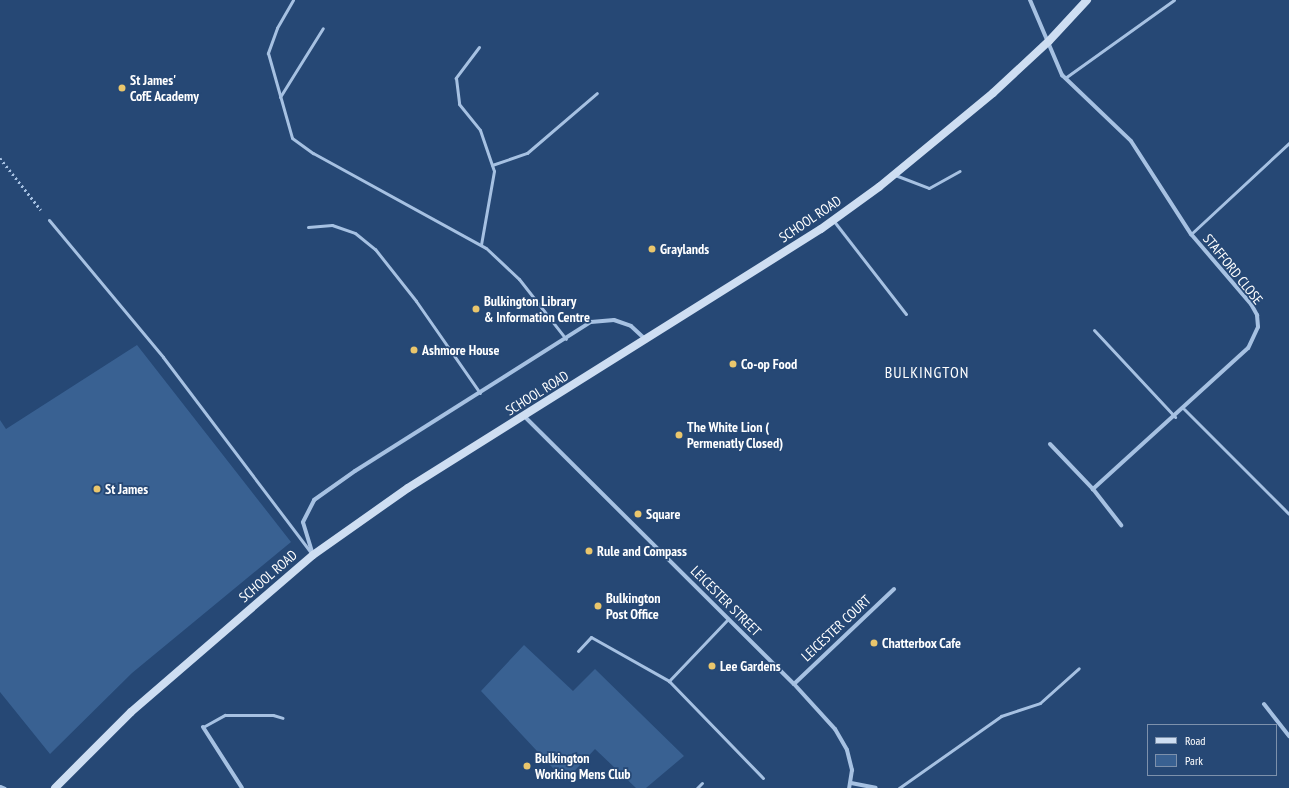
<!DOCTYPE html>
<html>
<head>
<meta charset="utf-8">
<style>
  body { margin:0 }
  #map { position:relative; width:1289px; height:788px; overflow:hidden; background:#264875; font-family:"PT Sans Narrow",sans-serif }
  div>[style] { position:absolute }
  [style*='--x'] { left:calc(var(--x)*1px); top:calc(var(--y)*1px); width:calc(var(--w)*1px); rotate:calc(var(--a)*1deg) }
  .green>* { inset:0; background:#396192 }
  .path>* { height:2.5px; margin-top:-1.25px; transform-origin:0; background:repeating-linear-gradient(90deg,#a6c1e2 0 2px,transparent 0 5px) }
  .lane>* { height:3px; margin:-1.5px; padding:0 1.5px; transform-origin:1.5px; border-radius:1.5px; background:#a6c1e2 }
  .street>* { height:4px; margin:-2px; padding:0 2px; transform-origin:2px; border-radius:2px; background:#a6c1e2 }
  .secondary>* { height:8px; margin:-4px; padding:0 4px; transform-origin:4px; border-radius:4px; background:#cedef2 }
  .dots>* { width:11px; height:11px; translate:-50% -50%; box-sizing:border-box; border:2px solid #264875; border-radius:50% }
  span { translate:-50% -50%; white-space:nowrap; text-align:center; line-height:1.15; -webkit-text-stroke:3.5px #264875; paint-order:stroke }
  .poi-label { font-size:14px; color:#fff; font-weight:700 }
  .left { translate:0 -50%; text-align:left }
  .street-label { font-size:14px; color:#fff }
  .quarter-label { font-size:16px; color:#fff; letter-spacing:1px }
  .legend { position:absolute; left:1147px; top:724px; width:130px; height:52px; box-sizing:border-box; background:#264875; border:1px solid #7d91ac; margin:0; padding:5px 7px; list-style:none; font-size:12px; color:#fff }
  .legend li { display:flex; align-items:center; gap:8px; height:20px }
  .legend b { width:20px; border:1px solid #7d91ac }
</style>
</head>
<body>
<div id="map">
  <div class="green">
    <div style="clip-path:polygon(137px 345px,291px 542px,132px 673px,50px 754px,0 692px,0 420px,6px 429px)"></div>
    <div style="clip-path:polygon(524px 645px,573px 691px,595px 669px,684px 756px,646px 788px,636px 788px,595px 749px,565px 781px,481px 691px)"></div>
  </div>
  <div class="path">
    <div style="--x:0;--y:158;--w:66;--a:51.7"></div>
  </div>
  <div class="lane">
    <div style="--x:293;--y:0;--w:32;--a:120"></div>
    <div style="--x:277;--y:28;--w:27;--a:110"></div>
    <div style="--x:268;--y:53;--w:88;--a:74.2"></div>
    <div style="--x:292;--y:138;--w:26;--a:36"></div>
    <div style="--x:313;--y:153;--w:197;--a:28.8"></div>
    <div style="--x:486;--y:248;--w:45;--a:43.2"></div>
    <div style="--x:519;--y:279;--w:76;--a:51.9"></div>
    <div style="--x:479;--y:47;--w:39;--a:127"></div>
    <div style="--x:456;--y:78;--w:26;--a:83"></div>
    <div style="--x:459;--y:104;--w:33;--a:51"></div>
    <div style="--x:480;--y:130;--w:43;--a:71.1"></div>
    <div style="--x:494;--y:171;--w:75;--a:100"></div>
    <div style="--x:1065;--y:78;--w:134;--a:-35.6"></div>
    <div style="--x:280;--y:97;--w:81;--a:-58.1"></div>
    <div style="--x:492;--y:165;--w:37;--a:-19"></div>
    <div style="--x:527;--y:153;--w:92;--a:-40.6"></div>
    <div style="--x:895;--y:175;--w:36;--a:21"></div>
    <div style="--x:929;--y:188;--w:35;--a:-29"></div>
    <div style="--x:49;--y:220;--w:178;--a:50.2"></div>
    <div style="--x:163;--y:357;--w:247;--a:52.9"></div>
    <div style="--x:833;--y:220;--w:119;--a:52.2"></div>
    <div style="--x:308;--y:227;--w:24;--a:-5"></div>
    <div style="--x:332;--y:225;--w:24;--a:19"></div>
    <div style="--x:355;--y:233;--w:26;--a:39"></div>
    <div style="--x:375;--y:249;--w:66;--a:51.7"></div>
    <div style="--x:416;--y:301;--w:112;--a:55.2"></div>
    <div style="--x:1191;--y:234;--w:134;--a:-42.9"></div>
    <div style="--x:1094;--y:330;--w:119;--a:47"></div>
    <div style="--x:1184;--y:409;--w:148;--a:45"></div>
    <div style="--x:728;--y:619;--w:86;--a:133.6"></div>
    <div style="--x:669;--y:681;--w:135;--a:45.9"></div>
    <div style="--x:578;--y:651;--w:19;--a:-47"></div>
    <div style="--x:591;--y:637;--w:90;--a:29.4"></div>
    <div style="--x:203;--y:727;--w:25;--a:-29"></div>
    <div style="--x:225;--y:715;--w:48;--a:0"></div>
    <div style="--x:273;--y:715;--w:10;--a:17"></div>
    <div style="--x:0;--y:786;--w:5;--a:22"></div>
    <div style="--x:697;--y:788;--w:7;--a:-45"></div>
    <div style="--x:899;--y:788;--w:125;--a:-35.2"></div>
    <div style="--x:1001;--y:716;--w:41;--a:-18.4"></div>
    <div style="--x:1040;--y:703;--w:52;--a:-41.9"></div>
  </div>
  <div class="street">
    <div style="--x:1030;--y:0;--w:82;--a:66.9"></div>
    <div style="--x:1062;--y:75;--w:95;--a:43.7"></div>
    <div style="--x:1131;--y:141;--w:111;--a:57.2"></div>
    <div style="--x:1191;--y:234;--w:92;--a:49.4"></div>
    <div style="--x:1251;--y:304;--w:13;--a:61"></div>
    <div style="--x:1257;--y:315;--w:12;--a:85"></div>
    <div style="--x:1258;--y:327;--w:23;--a:115"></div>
    <div style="--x:1248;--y:348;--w:210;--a:137.7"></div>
    <div style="--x:524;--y:416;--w:380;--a:44.8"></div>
    <div style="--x:794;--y:684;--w:61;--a:47.7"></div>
    <div style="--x:835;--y:729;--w:24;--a:60"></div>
    <div style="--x:847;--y:750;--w:21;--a:76"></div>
    <div style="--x:852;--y:770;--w:18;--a:99"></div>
    <div style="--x:1050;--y:444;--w:62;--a:46.3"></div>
    <div style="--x:1093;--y:489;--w:46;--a:52.1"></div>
    <div style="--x:313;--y:555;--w:34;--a:-107"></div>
    <div style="--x:303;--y:522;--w:25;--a:-63"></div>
    <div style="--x:314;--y:500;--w:50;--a:-35.3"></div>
    <div style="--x:355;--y:471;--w:279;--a:-32.3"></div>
    <div style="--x:591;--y:322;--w:23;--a:-5"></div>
    <div style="--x:614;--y:320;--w:18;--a:19"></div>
    <div style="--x:631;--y:326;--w:21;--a:43"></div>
    <div style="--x:794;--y:684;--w:138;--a:-43.5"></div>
    <div style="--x:1264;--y:704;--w:41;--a:52"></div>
    <div style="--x:203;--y:727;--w:72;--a:57.4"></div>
    <div style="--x:851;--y:783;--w:25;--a:11"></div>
  </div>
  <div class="secondary">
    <div style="--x:55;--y:788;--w:107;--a:-45"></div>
    <div style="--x:131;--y:712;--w:240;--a:-40.8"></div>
    <div style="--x:313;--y:555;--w:116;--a:-35.2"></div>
    <div style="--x:408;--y:488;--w:487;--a:-32.1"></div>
    <div style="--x:821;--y:229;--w:72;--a:-35.9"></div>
    <div style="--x:879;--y:187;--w:148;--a:-39.5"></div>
    <div style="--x:993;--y:93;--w:76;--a:-42.9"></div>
    <div style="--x:1049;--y:41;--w:56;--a:-47.2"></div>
  </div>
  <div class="dots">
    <div style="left:122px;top:88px;background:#eac66c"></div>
    <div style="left:652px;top:249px;background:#eac66c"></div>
    <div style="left:476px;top:309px;background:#eac66c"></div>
    <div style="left:414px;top:350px;background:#eac66c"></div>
    <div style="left:733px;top:364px;background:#eac66c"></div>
    <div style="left:679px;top:435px;background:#eac66c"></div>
    <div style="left:97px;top:489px;background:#eac66c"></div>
    <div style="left:638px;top:514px;background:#eac66c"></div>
    <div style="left:589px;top:551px;background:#eac66c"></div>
    <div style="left:598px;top:606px;background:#eac66c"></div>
    <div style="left:874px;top:643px;background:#eac66c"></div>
    <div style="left:712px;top:666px;background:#eac66c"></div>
    <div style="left:527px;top:766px;background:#eac66c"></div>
  </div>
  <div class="poi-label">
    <span class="left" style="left:130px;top:88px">St James'<br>CofE Academy</span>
    <span class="left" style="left:660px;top:249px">Graylands</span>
    <span class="left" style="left:484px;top:309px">Bulkington Library<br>&amp; Information Centre</span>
    <span class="left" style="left:422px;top:350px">Ashmore House</span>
    <span class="left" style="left:741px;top:364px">Co-op Food</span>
    <span class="left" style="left:687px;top:435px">The White Lion (<br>Permenatly Closed)</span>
    <span class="left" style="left:105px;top:489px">St James</span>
    <span class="left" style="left:646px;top:514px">Square</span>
    <span class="left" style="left:597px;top:551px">Rule and Compass</span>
    <span class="left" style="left:606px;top:606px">Bulkington<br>Post Office</span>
    <span class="left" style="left:882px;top:643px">Chatterbox Cafe</span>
    <span class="left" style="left:720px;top:666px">Lee Gardens</span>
    <span class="left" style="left:535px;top:766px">Bulkington<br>Working Mens Club</span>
  </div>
  <div class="street-label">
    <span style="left:810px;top:219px;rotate:-34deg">SCHOOL ROAD</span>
    <span style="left:1233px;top:269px;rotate:51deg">STAFFORD CLOSE</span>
    <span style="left:537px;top:393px;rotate:-32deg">SCHOOL ROAD</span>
    <span style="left:268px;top:576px;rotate:-41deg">SCHOOL ROAD</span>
    <span style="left:726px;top:601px;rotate:45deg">LEICESTER STREET</span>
    <span style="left:836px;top:628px;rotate:-43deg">LEICESTER COURT</span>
  </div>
  <div class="quarter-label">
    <span style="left:927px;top:372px">BULKINGTON</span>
  </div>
  <ul class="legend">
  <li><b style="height:5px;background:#cedef2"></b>Road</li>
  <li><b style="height:11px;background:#396192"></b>Park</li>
  </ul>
</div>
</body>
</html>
